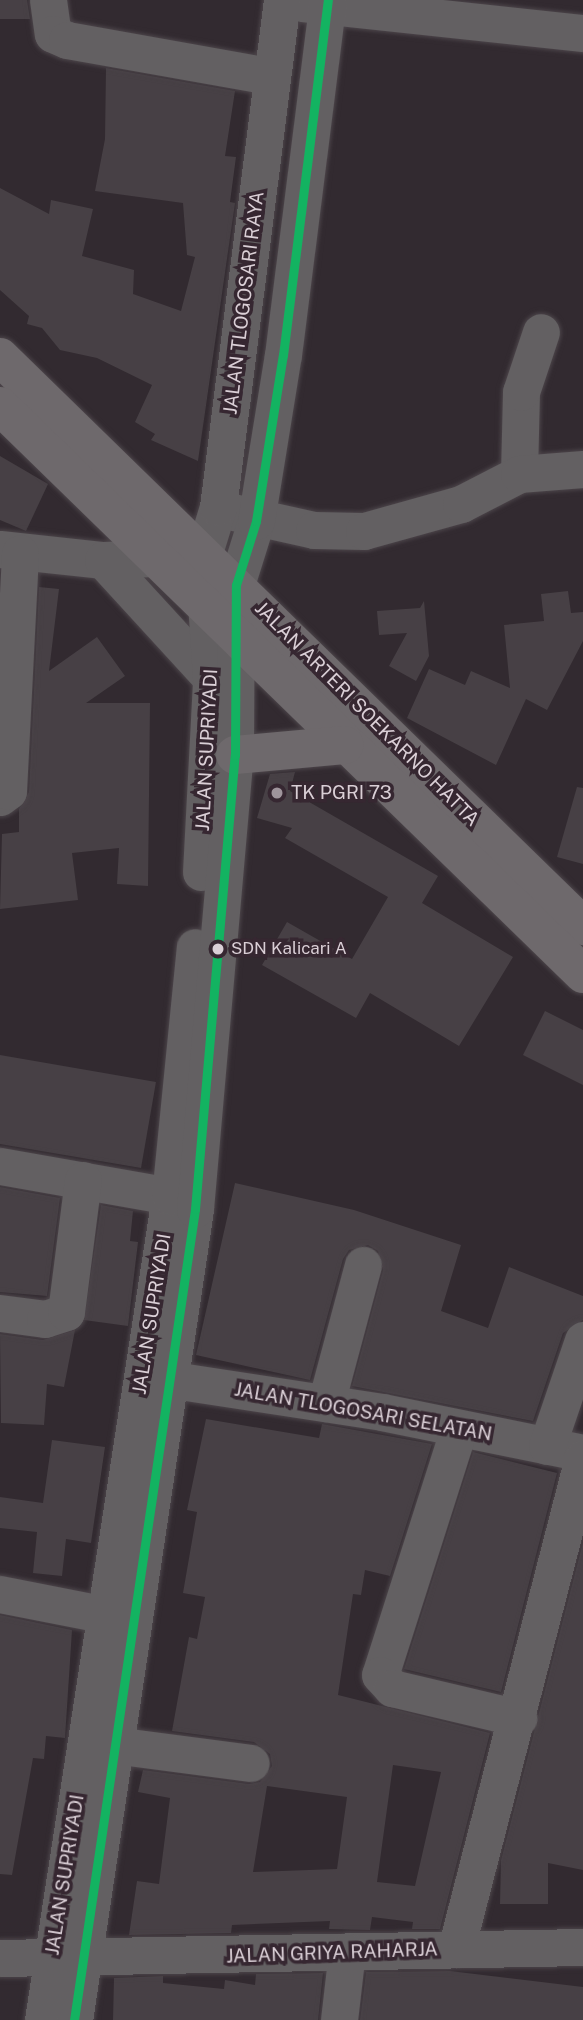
<!DOCTYPE html>
<html>
<head>
<meta charset="utf-8">
<style>
  body { margin:0 }
  #map { position:relative; width:583px; height:2020px; overflow:hidden; background:#322a30; font-family:"Public Sans",sans-serif }
  div>[style] { position:absolute }
  [style*='--x'] { left:calc(var(--x)*1px); top:calc(var(--y)*1px); width:calc(var(--w)*1px); rotate:calc(var(--a)*1deg) }
  .building>* { inset:0; background:#474045 }
  .roads { filter:drop-shadow(0 0 2px #4c454a) drop-shadow(0 0 2px #4c454a) }
  .minor>* { height:37px; margin:-18.5px; padding:0 18.5px; transform-origin:18.5px; border-radius:18.5px; background:#636062 }
  .major>* { height:38px; margin:-19px; padding:0 19px; transform-origin:19px; border-radius:19px; background:#6e696c }
  .bus-1>* { height:9px; margin:-4.5px; padding:0 4.5px; transform-origin:4.5px; border-radius:4.5px; background:#13b361 }
  .dots>* { width:19px; height:19px; translate:-50% -50%; box-sizing:border-box; border:4px solid #362731; border-radius:50% }
  span { translate:-50% -50%; white-space:nowrap; text-align:center; line-height:1.15; -webkit-text-stroke:7px #362731; paint-order:stroke }
  .bus-label { font-size:17px; color:#dacfd6 }
  .left { translate:0 -50%; text-align:left }
  .street-label { font-size:19px; color:#dacfd6 }
  .poi-label { font-size:19px; color:#dacfd6 }
</style>
</head>
<body>
<div id="map">
  <div class="building">
    <div style="clip-path:polygon(0 0,27px 0,30px 19px,0 19px)"></div>
    <div style="clip-path:polygon(106px 68px,235px 91px,225px 156px,236px 157px,230px 202px,235px 203px,198px 461px,151px 440px,155px 434px,135px 422px,152px 385px,97px 358px,60px 350px,42px 328px,27px 324px,29px 316px,0 290px,0 188px,49px 214px,51px 200px,93px 209px,82px 256px,134px 270px,133px 294px,181px 311px,195px 257px,187px 255px,183px 203px,95px 191px,105px 139px)"></div>
    <div style="clip-path:polygon(0 456px,48px 484px,26px 531px,0 520px)"></div>
    <div style="clip-path:polygon(39px 587px,59px 589px,49px 671px,97px 637px,125px 676px,86px 703px,150px 703px,148px 886px,117px 884px,119px 848px,72px 853px,78px 900px,0 909px,2px 834px,19px 832px,19px 809px,29px 792px)"></div>
    <div style="clip-path:polygon(568px 591px,571px 613px,583px 612px,583px 641px,547px 710px,526px 699px,496px 765px,407px 718px,429px 669px,465px 685px,471px 671px,510px 688px,504px 625px,544px 621px,541px 594px)"></div>
    <div style="clip-path:polygon(424px 601px,429px 656px,416px 681px,389px 666px,407px 633px,379px 635px,377px 611px,420px 608px)"></div>
    <div style="clip-path:polygon(295px 772px,290px 791px,438px 876px,422px 903px,513px 957px,459px 1046px,370px 993px,356px 1018px,262px 965px,287px 922px,352px 959px,388px 897px,285px 838px,292px 828px,257px 818px,270px 774px)"></div>
    <div style="clip-path:polygon(577px 787px,583px 788px,583px 864px,557px 857px)"></div>
    <div style="clip-path:polygon(545px 1011px,583px 1030px,583px 1085px,523px 1055px)"></div>
    <div style="clip-path:polygon(0 1055px,156px 1082px,141px 1168px,0 1144px)"></div>
    <div style="clip-path:polygon(235px 1183px,354px 1210px,461px 1245px,441px 1311px,488px 1328px,509px 1267px,583px 1296px,583px 1320px,563px 1333px,533px 1421px,352px 1386px,383px 1270px,378px 1251px,368px 1245px,349px 1250px,343px 1259px,310px 1380px,196px 1355px)"></div>
    <div style="clip-path:polygon(0 1187px,60px 1198px,47px 1296px,0 1292px)"></div>
    <div style="clip-path:polygon(101px 1205px,133px 1211px,130px 1241px,138px 1242px,128px 1326px,84px 1320px)"></div>
    <div style="clip-path:polygon(75px 1330px,64px 1387px,47px 1384px,44px 1425px,1px 1423px,0 1334px,43px 1340px)"></div>
    <div style="clip-path:polygon(evenodd,206px 1419px,319px 1438px,322px 1424px,432px 1444px,390px 1576px,365px 1570px,361px 1595px,353px 1594px,338px 1695px,490px 1733px,440px 1929px,412px 1929px,413px 1922px,372px 1917px,370px 1930px,329px 1929px,330px 1921px,232px 1925px,231px 1933px,129px 1935px,137px 1881px,159px 1884px,170px 1798px,138px 1792px,143px 1770px,249px 1784px,260px 1782px,272px 1766px,270px 1754px,254px 1742px,172px 1731px,189px 1637px,197px 1639px,205px 1597px,183px 1593px,197px 1512px,187px 1510px,206px 1419px,393px 1765px,441px 1772px,415px 1886px,377px 1882px,393px 1765px,206px 1419px,267px 1786px,347px 1797px,337px 1869px,253px 1872px,267px 1786px)"></div>
    <div style="clip-path:polygon(52px 1440px,105px 1447px,91px 1543px,66px 1539px,62px 1576px,33px 1573px,37px 1532px,0 1528px,0 1497px,43px 1503px)"></div>
    <div style="clip-path:polygon(473px 1452px,557px 1473px,501px 1692px,404px 1669px)"></div>
    <div style="clip-path:polygon(583px 1542px,583px 1870px,548px 1863px,548px 1904px,500px 1904px,501px 1860px)"></div>
    <div style="clip-path:polygon(0 1615px,72px 1630px,65px 1738px,46px 1736px,44px 1759px,33px 1758px,12px 1875px,0 1874px)"></div>
    <div style="clip-path:polygon(450px 1971px,583px 1987px,583px 2020px,360px 2020px,366px 1972px)"></div>
    <div style="clip-path:polygon(323px 1973px,318px 2020px,113px 2020px,114px 1978px,163px 1976px,163px 1983px,224px 1989px,225px 1980px,255px 1985px,256px 1974px)"></div>
  </div>
  <div class="roads">
    <div class="minor">
      <div style="--x:48;--y:0;--w:34;--a:82"></div>
      <div style="--x:53;--y:34;--w:15;--a:23"></div>
      <div style="--x:67;--y:40;--w:206;--a:10.1"></div>
      <div style="--x:302;--y:3;--w:283;--a:6.1"></div>
      <div style="--x:519;--y:474;--w:82;--a:-88.6"></div>
      <div style="--x:521;--y:392;--w:63;--a:-71.6"></div>
      <div style="--x:233;--y:512;--w:83;--a:12.5"></div>
      <div style="--x:314;--y:530;--w:50;--a:1.1"></div>
      <div style="--x:364;--y:531;--w:101;--a:-15.6"></div>
      <div style="--x:461;--y:504;--w:65;--a:-27.3"></div>
      <div style="--x:519;--y:474;--w:64;--a:-4.5"></div>
      <div style="--x:0;--y:549;--w:104;--a:6.1"></div>
      <div style="--x:103;--y:560;--w:77;--a:-2.2"></div>
      <div style="--x:103;--y:560;--w:160;--a:47.5"></div>
      <div style="--x:0;--y:797;--w:10;--a:-37"></div>
      <div style="--x:8;--y:791;--w:238;--a:-87.1"></div>
      <div style="--x:201;--y:872;--w:194;--a:-87"></div>
      <div style="--x:211;--y:678;--w:122;--a:-93.8"></div>
      <div style="--x:203;--y:556;--w:51;--a:-73"></div>
      <div style="--x:218;--y:507;--w:511;--a:-82.81"></div>
      <div style="--x:0;--y:1166;--w:173;--a:10"></div>
      <div style="--x:0;--y:1313;--w:45;--a:7.6"></div>
      <div style="--x:45;--y:1319;--w:22;--a:-18"></div>
      <div style="--x:66;--y:1312;--w:133;--a:-82.7"></div>
      <div style="--x:147;--y:1376;--w:238;--a:8.7"></div>
      <div style="--x:382;--y:1412;--w:205;--a:11.5"></div>
      <div style="--x:326;--y:1403;--w:143;--a:-75"></div>
      <div style="--x:459;--y:1428;--w:259;--a:107.7"></div>
      <div style="--x:380;--y:1675;--w:18;--a:47"></div>
      <div style="--x:392;--y:1688;--w:130;--a:13.3"></div>
      <div style="--x:547;--y:1446;--w:112;--a:-71.2"></div>
      <div style="--x:0;--y:1594;--w:109;--a:11.1"></div>
      <div style="--x:91;--y:1742;--w:161;--a:7.5"></div>
      <div style="--x:456;--y:1949;--w:507;--a:-75.5"></div>
      <div style="--x:0;--y:1958;--w:583;--a:-1.08"></div>
      <div style="--x:43;--y:2020;--w:834;--a:-81.24"></div>
      <div style="--x:170;--y:1196;--w:250;--a:-84.3"></div>
      <div style="--x:74;--y:2020;--w:820;--a:-81.51"></div>
      <div style="--x:195;--y:1209;--w:456;--a:-85"></div>
      <div style="--x:235;--y:755;--w:170;--a:-89.7"></div>
      <div style="--x:236;--y:585;--w:67;--a:-72.6"></div>
      <div style="--x:256;--y:521;--w:168;--a:-80.8"></div>
      <div style="--x:283;--y:355;--w:358;--a:-82.8"></div>
      <div style="--x:339;--y:2020;--w:69;--a:-83.4"></div>
    </div>
    <div class="major">
      <div style="--x:0;--y:357;--w:815;--a:44.3"></div>
      <div style="--x:0;--y:406;--w:814;--a:44.25"></div>
      <div style="--x:235;--y:755;--w:110;--a:-5.2"></div>
    </div>
  </div>
  <div class="bus-1">
    <div style="--x:74;--y:2020;--w:820;--a:-81.51"></div>
    <div style="--x:195;--y:1209;--w:456;--a:-85"></div>
    <div style="--x:235;--y:755;--w:170;--a:-89.7"></div>
    <div style="--x:236;--y:585;--w:67;--a:-72.6"></div>
    <div style="--x:256;--y:521;--w:168;--a:-80.8"></div>
    <div style="--x:283;--y:355;--w:358;--a:-82.8"></div>
  </div>
  <div class="dots">
    <div style="left:277px;top:793px;background:#9f959c"></div>
    <div style="left:218px;top:949px;background:#dacfd6"></div>
  </div>
  <div class="bus-label">
    <span class="left" style="left:231px;top:949px">SDN Kalicari A</span>
  </div>
  <div class="street-label">
    <span style="left:244px;top:303px;rotate:-83deg">JALAN TLOGOSARI RAYA</span>
    <span style="left:367px;top:714px;rotate:45deg">JALAN ARTERI SOEKARNO HATTA</span>
    <span style="left:207px;top:750px;rotate:-87deg">JALAN SUPRIYADI</span>
    <span style="left:152px;top:1314px;rotate:-81deg">JALAN SUPRIYADI</span>
    <span style="left:363px;top:1412px;rotate:10deg">JALAN TLOGOSARI SELATAN</span>
    <span style="left:65px;top:1875px;rotate:-81deg">JALAN SUPRIYADI</span>
    <span style="left:332px;top:1953px;rotate:-2deg">JALAN GRIYA RAHARJA</span>
  </div>
  <div class="poi-label">
    <span class="left" style="left:291px;top:793px">TK PGRI 73</span>
  </div>
</div>
</body>
</html>
